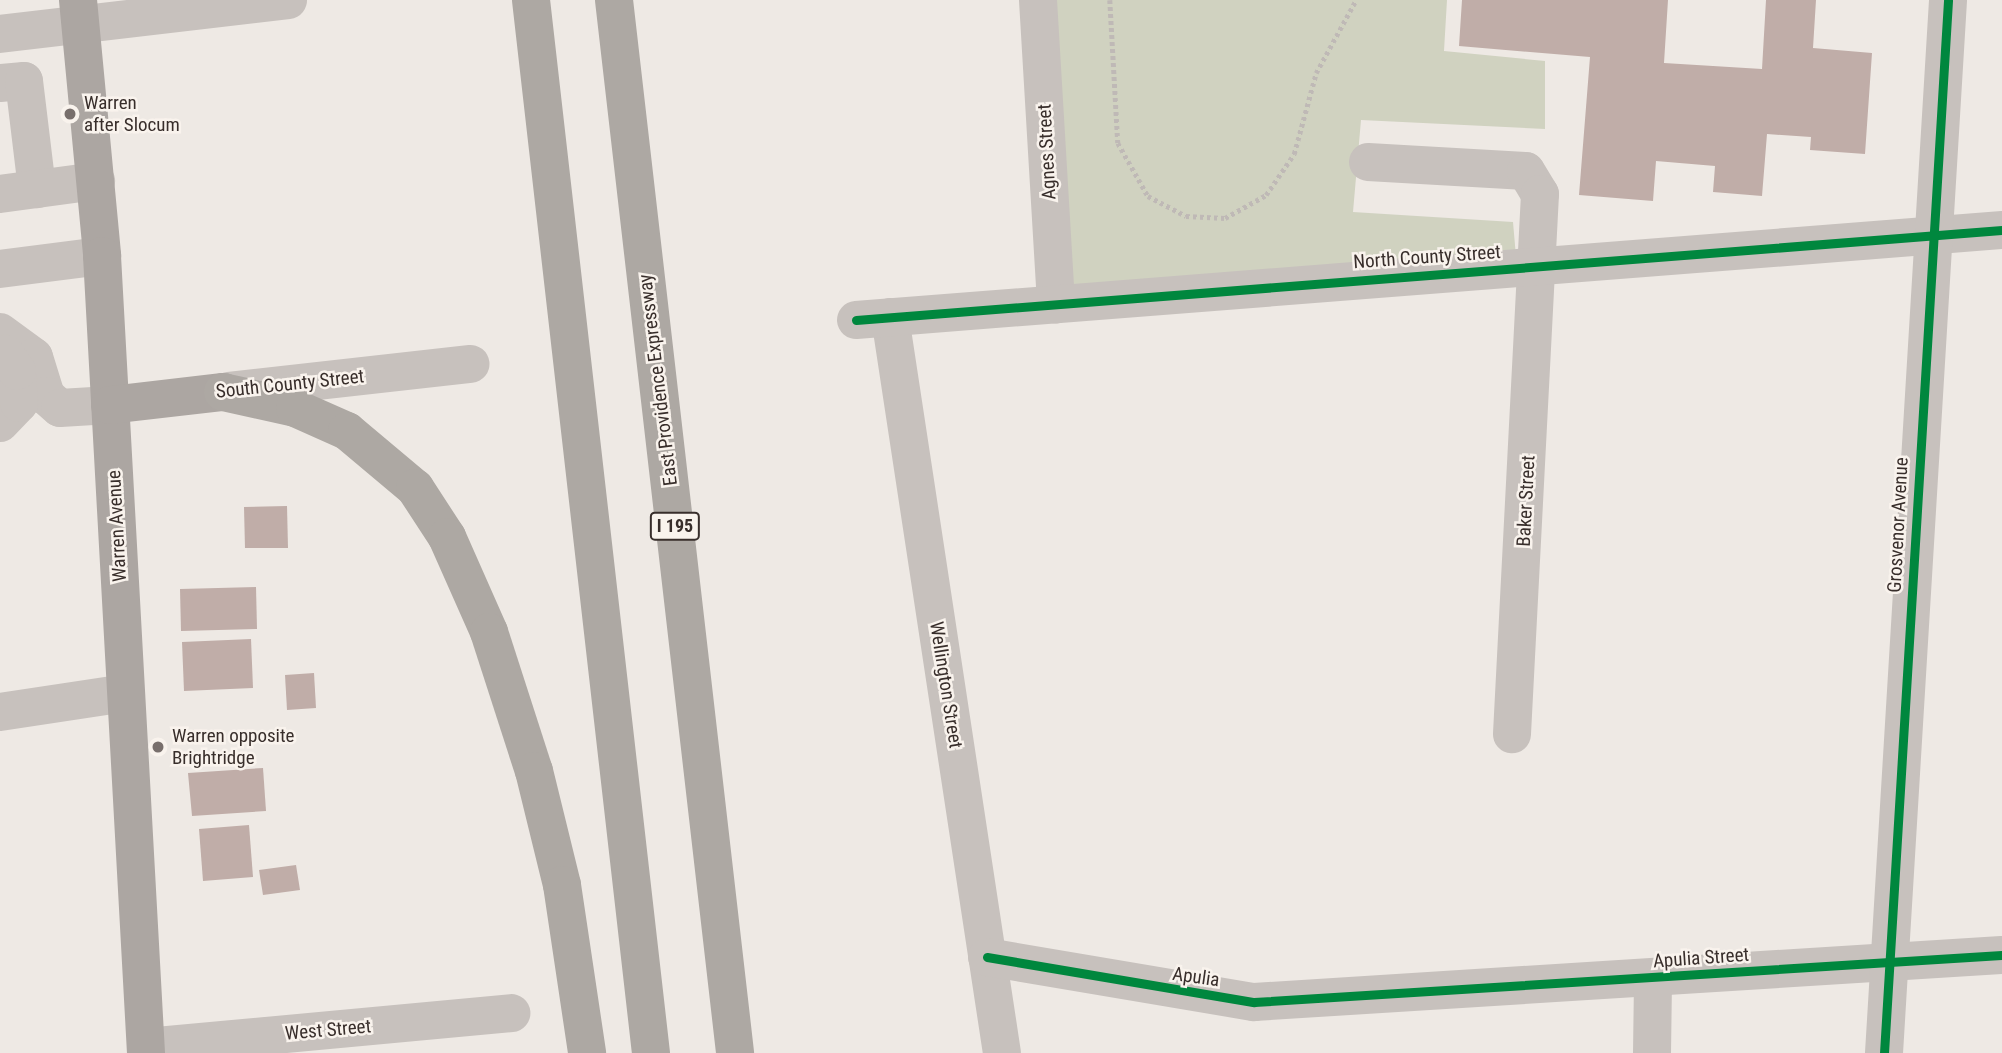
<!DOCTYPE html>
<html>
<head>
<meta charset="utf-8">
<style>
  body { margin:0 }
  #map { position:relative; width:2002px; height:1053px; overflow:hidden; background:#eee9e4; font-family:"Roboto Condensed",sans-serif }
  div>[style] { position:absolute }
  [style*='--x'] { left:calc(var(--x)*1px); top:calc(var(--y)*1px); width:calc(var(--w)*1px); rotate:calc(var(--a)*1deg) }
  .green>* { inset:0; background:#d0d2c0 }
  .building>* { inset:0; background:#c0ada8 }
  .path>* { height:4.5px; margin-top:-2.25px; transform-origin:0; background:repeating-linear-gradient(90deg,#bfb9b6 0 3.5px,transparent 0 7px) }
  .minor>* { height:38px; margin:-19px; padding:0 19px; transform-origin:19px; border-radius:19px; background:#c7c1bd }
  .major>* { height:38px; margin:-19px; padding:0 19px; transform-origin:19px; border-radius:19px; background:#aca6a2 }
  .highway>* { height:38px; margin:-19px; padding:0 19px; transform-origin:19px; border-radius:19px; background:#ada8a3 }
  .cycleway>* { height:9px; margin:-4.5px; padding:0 4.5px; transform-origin:4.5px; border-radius:4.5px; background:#00873e }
  .dots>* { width:19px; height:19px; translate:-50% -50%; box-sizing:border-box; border:4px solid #f9f3ed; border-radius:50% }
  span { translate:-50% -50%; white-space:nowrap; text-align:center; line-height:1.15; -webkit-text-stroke:5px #f9f3ed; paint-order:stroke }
  .shield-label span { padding:2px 5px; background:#f9f3ed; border:2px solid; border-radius:5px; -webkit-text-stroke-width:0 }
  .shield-label { font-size:18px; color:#382e2b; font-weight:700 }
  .poi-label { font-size:19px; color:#382e2b }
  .left { translate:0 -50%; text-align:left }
  .street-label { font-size:19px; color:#382e2b }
</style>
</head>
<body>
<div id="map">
  <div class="green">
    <div style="clip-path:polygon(1036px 0,1447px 0,1444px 51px,1545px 61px,1545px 129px,1361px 120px,1353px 212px,1513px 222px,1517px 268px,1052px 304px)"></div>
  </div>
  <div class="building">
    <div style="clip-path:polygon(1462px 0,1668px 0,1664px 63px,1762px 69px,1766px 0,1816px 0,1813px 48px,1872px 53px,1865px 154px,1810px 150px,1811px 137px,1767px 134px,1762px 196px,1713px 192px,1715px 166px,1656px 161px,1653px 201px,1579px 195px,1590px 57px,1459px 46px)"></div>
    <div style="clip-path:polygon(287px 506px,288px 548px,245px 548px,244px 507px)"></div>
    <div style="clip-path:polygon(256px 587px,257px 629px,181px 631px,180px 589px)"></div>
    <div style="clip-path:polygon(251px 639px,253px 688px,184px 691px,182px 642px)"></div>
    <div style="clip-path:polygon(314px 673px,316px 708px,287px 710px,285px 675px)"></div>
    <div style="clip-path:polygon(263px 768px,266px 811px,192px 816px,188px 773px)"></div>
    <div style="clip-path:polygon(249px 825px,253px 877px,203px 881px,199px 829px)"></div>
    <div style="clip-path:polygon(296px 865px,300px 890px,263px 895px,259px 870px)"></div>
  </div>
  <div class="path">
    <div style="--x:1110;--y:0;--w:143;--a:86.8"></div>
    <div style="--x:1118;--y:143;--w:61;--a:60.5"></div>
    <div style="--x:1148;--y:196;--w:43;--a:27.8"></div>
    <div style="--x:1186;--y:216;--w:39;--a:3"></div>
    <div style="--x:1225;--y:218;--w:47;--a:-29.3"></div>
    <div style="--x:1266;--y:195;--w:50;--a:-55.7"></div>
    <div style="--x:1294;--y:154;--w:84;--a:-74.8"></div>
    <div style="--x:1316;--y:73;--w:83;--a:-61.3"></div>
  </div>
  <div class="minor">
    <div style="--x:1038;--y:0;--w:305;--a:86.6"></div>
    <div style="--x:0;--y:34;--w:290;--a:-6.7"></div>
    <div style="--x:0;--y:83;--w:24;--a:-5"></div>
    <div style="--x:24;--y:81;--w:109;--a:83.1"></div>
    <div style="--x:1368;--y:162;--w:158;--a:3.3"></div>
    <div style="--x:1526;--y:171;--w:27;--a:59"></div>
    <div style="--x:1540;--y:194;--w:541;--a:92.97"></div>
    <div style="--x:0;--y:194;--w:97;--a:-7.7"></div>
    <div style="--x:0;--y:269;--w:103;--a:-7.3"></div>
    <div style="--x:890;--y:317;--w:744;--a:81.35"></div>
    <div style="--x:856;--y:320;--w:1150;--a:-4.49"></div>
    <div style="--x:0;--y:332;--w:42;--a:36.3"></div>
    <div style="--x:34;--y:357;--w:41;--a:72.9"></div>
    <div style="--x:46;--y:396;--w:18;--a:41"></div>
    <div style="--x:60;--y:408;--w:50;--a:-3.4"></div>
    <div style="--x:229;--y:391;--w:243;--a:-6.4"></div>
    <div style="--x:0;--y:423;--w:28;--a:-46"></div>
    <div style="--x:19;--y:403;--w:32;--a:-94"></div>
    <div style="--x:17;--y:371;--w:21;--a:-125"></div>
    <div style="--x:0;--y:712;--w:127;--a:-8.6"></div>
    <div style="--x:987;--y:957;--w:271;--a:9.6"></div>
    <div style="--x:1254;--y:1002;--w:749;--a:-3.6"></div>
    <div style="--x:146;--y:1047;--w:367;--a:-5.3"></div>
    <div style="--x:1652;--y:1053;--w:74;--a:-89.2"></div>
    <div style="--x:1884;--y:1053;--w:1055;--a:-86.52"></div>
  </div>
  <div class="major">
    <div style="--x:78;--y:0;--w:257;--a:84.6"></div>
    <div style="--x:102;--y:256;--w:798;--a:86.84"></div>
    <div style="--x:110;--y:405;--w:114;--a:-6.6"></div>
  </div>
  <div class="highway">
    <div style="--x:531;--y:0;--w:1060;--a:83.5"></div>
    <div style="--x:614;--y:0;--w:1060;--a:83.44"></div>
    <div style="--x:223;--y:392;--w:74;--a:12.5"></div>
    <div style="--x:295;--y:408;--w:57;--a:23.9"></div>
    <div style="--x:347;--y:431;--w:89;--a:40"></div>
    <div style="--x:415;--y:488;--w:59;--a:56.9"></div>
    <div style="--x:447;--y:537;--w:104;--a:66.1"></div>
    <div style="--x:489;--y:632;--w:146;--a:72.1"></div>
    <div style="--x:534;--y:771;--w:117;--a:76.2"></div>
    <div style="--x:562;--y:885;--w:170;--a:81.5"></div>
  </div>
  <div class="cycleway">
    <div style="--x:856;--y:320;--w:1150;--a:-4.49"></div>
    <div style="--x:987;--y:957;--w:271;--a:9.6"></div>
    <div style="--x:1254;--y:1002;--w:749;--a:-3.6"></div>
    <div style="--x:1884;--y:1053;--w:1055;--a:-86.52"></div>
  </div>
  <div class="dots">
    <div style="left:70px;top:114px;background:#786f6c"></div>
    <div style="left:158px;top:747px;background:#786f6c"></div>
  </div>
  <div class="shield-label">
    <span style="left:675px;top:526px">I 195</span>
  </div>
  <div class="poi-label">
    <span class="left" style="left:84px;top:114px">Warren<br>after Slocum</span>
    <span class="left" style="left:172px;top:747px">Warren opposite<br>Brightridge</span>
  </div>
  <div class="street-label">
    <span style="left:1047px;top:152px;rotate:-93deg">Agnes Street</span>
    <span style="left:1427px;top:257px;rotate:-4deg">North County Street</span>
    <span style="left:658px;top:380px;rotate:-97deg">East Providence Expressway</span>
    <span style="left:290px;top:384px;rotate:-6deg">South County Street</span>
    <span style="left:1526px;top:501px;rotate:-87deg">Baker Street</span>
    <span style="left:1898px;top:525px;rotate:-87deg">Grosvenor Avenue</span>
    <span style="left:117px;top:526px;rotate:-93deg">Warren Avenue</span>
    <span style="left:946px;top:685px;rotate:81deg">Wellington Street</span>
    <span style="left:1701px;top:958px;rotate:-4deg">Apulia Street</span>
    <span style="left:1196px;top:977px;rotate:8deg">Apulia</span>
    <span style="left:328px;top:1030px;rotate:-5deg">West Street</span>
  </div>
</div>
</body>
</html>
